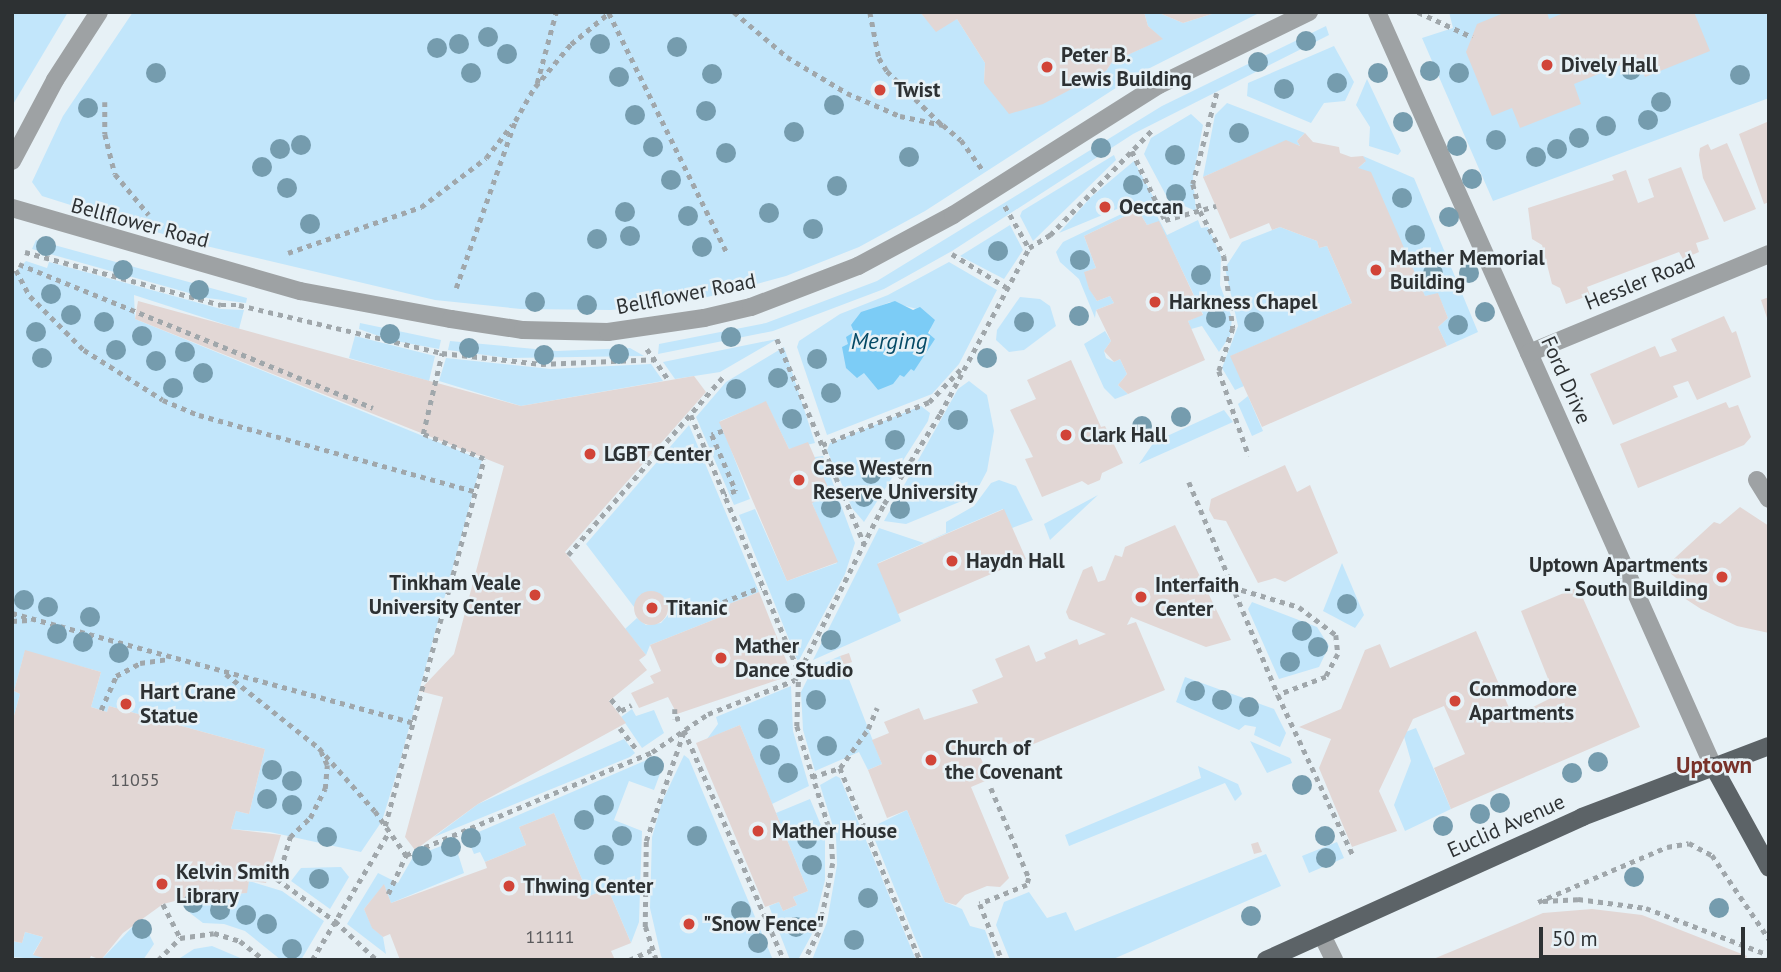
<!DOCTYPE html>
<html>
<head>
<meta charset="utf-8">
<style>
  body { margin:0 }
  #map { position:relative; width:1781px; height:972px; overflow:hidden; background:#e7f1f6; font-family:"PT Sans",sans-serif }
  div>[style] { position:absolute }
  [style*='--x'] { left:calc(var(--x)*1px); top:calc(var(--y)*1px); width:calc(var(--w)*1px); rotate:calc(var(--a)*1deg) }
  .green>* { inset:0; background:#c2e6fb }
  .water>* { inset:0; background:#7cccf6 }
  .building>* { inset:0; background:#e2d7d5 }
  .round { border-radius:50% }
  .path>* { height:4.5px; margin-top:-2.25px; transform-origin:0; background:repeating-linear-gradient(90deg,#a0a7ab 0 5px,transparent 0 10px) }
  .minor>* { height:18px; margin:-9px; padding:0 9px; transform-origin:9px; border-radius:9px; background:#9ea2a4 }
  .major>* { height:18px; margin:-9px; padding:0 9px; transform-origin:9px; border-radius:9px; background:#5c6367 }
  .trees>* { width:20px; height:20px; margin:-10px; border-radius:50%; background:#759cae }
  .dots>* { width:19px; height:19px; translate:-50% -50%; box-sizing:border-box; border:4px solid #e7f1f6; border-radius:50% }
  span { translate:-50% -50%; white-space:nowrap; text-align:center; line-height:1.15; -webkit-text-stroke:5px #e7f1f6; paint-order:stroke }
  .number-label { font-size:18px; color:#5a5a5c }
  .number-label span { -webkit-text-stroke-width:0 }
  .poi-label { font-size:21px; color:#2d3133; font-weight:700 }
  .left { translate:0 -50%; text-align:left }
  .right { translate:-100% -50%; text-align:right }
  .street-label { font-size:21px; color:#2d3133 }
  .water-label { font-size:23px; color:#044965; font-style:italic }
  .neighbourhood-label { font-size:23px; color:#78322a; font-weight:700 }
  .frame { position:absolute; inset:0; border:14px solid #2d3133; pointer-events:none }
  .scale { position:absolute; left:1539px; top:927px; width:206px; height:32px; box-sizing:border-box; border:4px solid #2d3133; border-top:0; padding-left:9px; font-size:21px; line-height:24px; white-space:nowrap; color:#2d3133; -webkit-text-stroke:5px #e7f1f6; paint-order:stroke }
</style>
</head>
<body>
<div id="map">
  <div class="green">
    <div style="clip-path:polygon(12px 12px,68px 12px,12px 106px)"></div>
    <div style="clip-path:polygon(133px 12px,920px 12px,933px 27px,957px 19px,985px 63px,984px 83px,1106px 71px,1112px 62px,1162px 39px,1148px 26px,1144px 12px,1157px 12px,1183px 23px,1218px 12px,1261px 12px,1136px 75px,925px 211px,859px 247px,786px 276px,700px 299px,611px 310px,521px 309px,435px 300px,185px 241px,42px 196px,32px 182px,63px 116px)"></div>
    <div style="clip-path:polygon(1449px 12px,1769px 12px,1769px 98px,1493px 201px,1422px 38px,1453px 28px)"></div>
    <div style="clip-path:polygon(1326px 26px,1329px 35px,1133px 134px,952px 251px,884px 289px,773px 331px,658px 354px,659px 344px,766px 323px,877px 281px,1162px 106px)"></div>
    <div style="clip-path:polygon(1334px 46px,1354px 82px,1345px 101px,1324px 103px,1311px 123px,1247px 96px,1248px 83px)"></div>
    <div style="clip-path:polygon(1367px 79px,1401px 151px,1398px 155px,1369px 146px,1370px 127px,1356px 105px)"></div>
    <div style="clip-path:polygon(1227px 103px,1305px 133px,1297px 141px,1300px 146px,1286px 141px,1203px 177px,1215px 115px)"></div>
    <div style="clip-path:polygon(1191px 114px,1203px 125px,1193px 178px,1196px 211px,1168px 199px,1144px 154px,1151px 138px)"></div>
    <div style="clip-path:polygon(1114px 155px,1116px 160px,1033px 241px,1020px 216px,1022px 211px)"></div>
    <div style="clip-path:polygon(1363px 156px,1414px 178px,1478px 332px,1447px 346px,1438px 327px,1448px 318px,1438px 294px,1425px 296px,1358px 168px,1365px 162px)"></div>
    <div style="clip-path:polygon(1134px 161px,1156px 202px,1134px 202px,1059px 233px,1091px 197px)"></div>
    <div style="clip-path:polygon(1136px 207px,1155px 212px,1167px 235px,1198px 220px,1201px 228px,1208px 227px,1221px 256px,1220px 285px,1232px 318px,1230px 336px,1219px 352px,1202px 326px,1191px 329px,1188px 321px,1203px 314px,1159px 222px,1147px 225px,1138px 210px,1084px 236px,1096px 268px,1085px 272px,1089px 288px,1097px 301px,1110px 296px,1114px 303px,1096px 310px,1095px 318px,1079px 279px,1060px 262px,1056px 252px,1063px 242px)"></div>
    <div style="clip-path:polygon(1010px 225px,1023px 250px,1004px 279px,960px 256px)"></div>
    <div style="clip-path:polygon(1280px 227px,1317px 241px,1319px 248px,1327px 246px,1352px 303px,1231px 356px,1244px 386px,1235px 390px,1222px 368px,1238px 326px,1225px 268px,1242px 242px)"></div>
    <div style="clip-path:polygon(36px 240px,247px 298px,246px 303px,207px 298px,32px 249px)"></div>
    <div style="clip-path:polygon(26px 261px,47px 268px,49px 262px,221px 309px,244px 310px,239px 329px,134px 295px,135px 319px,482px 460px,397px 772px,382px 821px,361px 852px,270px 832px,231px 829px,236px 811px,249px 814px,265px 749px,109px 706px,107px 712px,91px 707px,101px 672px,25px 651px,14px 691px,20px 694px,12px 723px,12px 275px)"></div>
    <div style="clip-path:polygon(evenodd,949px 262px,997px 290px,959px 364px,932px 394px,827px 435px,797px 347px,799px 341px,840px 314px,888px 295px,949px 262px,890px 302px,917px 309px,931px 323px,928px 346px,911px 368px,878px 390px,864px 372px,858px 377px,847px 357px,849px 344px,861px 314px,890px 302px)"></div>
    <div style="clip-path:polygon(1020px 297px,1040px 299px,1050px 306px,1056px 326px,1024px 350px,1009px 352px,996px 340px,997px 330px)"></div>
    <div style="clip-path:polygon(360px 323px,441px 340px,439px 349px,390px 340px,359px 329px)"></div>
    <div style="clip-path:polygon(1105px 331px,1111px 341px,1104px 351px,1106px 358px,1114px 362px,1120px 359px,1127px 374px,1118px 385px,1128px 394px,1115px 399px,1104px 388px,1084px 344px)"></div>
    <div style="clip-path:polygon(355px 336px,435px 356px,429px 381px,349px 358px)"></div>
    <div style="clip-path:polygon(777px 339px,720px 372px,675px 379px,663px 362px)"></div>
    <div style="clip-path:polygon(450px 341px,557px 351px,630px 348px,644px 356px,508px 358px,448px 350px)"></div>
    <div style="clip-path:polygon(784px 347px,815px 443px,789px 449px,766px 402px,720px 421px,750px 499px,734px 505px,696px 417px,726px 382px)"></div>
    <div style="clip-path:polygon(446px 358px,551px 369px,651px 364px,663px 381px,521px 406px,439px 381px)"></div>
    <div style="clip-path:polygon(969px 381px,987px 395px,994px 431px,987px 471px,979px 486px,969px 498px,906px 524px,884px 521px,958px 389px)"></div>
    <div style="clip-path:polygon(1248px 396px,1263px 431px,1252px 436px,1238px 404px)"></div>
    <div style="clip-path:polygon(921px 406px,930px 413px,928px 421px,864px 522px,852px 508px,827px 450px,830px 443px)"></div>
    <div style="clip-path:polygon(1224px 410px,1233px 422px,1139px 464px,1154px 442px)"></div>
    <div style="clip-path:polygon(689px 425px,759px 592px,719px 608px,723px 616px,650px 645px,646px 655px,625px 629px,637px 618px,646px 625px,661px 623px,668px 615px,668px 603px,652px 591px,640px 595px,634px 607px,586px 544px)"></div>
    <div style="clip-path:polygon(823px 456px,855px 543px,845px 574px,798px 662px,739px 515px,755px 509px,787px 581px,837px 563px,812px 503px,815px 457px)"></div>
    <div style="clip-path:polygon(999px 480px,1016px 486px,1033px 520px,1012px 528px,1003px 509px,878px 563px,901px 621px,813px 660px,879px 528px,924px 543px,946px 533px,946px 522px,974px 506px,991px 483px)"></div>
    <div style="clip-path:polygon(1098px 495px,1050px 540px,1044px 524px)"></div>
    <div style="clip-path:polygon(1342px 563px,1364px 615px,1355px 628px,1323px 611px)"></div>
    <div style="clip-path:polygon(1252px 602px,1317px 627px,1329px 646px,1319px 667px,1279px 679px,1248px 609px)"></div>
    <div style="clip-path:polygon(840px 656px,882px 764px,868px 770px,859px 752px,815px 771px,803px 730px,801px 692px,813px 668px)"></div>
    <div style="clip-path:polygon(1185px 677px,1274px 709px,1286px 733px,1280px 747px,1254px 735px,1256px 727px,1245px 725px,1239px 730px,1176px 702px)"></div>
    <div style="clip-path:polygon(791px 686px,793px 731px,809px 786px,772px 804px,740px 725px,707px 739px,718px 724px,716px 717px)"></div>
    <div style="clip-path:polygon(632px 709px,636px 716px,654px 710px,664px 733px,642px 748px,621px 717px)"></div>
    <div style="clip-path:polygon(1416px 728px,1451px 809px,1405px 831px,1394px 805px,1411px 761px,1403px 733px)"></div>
    <div style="clip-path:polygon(624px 739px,635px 753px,630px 757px,434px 837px,478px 804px)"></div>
    <div style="clip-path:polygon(1250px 741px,1290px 758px,1292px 763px,1267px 773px)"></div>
    <div style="clip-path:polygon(684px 755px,689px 759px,773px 960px,663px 960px,661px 956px,650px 908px,652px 837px,662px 802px)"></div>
    <div style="clip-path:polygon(656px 756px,664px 763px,654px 790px,629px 781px,614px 820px,642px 831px,639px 922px,631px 943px,608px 889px,589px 896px,554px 813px,519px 827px,526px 845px,485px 862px,480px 852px,474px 854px,467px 837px)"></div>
    <div style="clip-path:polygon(1198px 766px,1238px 784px,1242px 794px,1235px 801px,1225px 783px,1069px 846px,1065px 835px,1201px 778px)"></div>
    <div style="clip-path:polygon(836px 776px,840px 778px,916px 960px,812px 960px,827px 922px,837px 865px,836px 836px,820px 785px)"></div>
    <div style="clip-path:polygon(810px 799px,825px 835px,825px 880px,812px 934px,798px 960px,790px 960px,769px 906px,779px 902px,783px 911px,797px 905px,793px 897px,808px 891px,776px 813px)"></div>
    <div style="clip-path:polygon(907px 810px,945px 902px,962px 909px,970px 926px,985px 930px,996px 960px,924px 960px,870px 828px)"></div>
    <div style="clip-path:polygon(454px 841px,464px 873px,391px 903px,384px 885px,364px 909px,372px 927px,383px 937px,386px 954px,347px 924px,378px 873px,398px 883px,413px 857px)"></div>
    <div style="clip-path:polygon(1337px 842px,1344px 858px,1309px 873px,1302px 856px)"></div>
    <div style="clip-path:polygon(1266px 854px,1281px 886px,1111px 960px,1010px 960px,996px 925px,1004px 902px,1029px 892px,1047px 918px,1066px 912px,1075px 931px)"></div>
    <div style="clip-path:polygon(341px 867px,349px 877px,330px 909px,291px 881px,301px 868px)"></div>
    <div style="clip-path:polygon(249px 881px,282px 891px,324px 921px,301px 960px,281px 960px,245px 931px,224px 924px,203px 923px,190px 913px,191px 897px,246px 893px)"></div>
    <div style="clip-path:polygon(137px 922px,144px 924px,154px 944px,143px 960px,101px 960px)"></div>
    <div style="clip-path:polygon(25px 932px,43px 937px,33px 954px,50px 960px,12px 957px,12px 941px,22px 943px)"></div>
    <div style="clip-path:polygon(212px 946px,245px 960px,177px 960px,194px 949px)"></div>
  </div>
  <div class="water">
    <div style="clip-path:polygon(895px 301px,913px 310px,920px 307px,935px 320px,928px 333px,935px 339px,914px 371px,911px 369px,904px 377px,900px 375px,893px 384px,878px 390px,864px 373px,857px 378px,846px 368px,842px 347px,848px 344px,846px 337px,854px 332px,851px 325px,861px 312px)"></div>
  </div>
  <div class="building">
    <div style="clip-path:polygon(920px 12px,1144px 12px,1148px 26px,1163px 39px,1112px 62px,1106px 71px,1043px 104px,1009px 114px,984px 83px,985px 63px,957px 19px,936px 32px)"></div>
    <div style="clip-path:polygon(1157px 12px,1218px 12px,1183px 23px)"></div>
    <div style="clip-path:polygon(1506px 12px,1547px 12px,1549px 19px,1566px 12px,1694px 12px,1710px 51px,1645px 77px,1638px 58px,1574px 84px,1581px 104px,1520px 128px,1512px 108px,1492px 116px,1466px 52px,1477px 24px)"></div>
    <div style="clip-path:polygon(1767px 122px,1769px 202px,1764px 204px,1739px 134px)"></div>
    <div style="clip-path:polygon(1305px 133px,1313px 142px,1339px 147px,1340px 153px,1351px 157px,1363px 156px,1366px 161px,1358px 168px,1371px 172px,1425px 296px,1438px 293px,1448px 318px,1438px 327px,1447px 346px,1262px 427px,1230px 356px,1352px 303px,1327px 246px,1319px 248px,1317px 241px,1280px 227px,1272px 230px,1269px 223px,1230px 239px,1203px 177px,1286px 140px,1300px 146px,1297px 141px)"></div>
    <div style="clip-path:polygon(1727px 143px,1756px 209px,1724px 222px,1703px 178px,1699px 155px,1700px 148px,1708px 144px,1711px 150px)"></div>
    <div style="clip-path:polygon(1681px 167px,1709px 239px,1696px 243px,1699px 252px,1683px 259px,1679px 252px,1587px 287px,1590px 295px,1566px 304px,1560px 288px,1552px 284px,1542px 245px,1532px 239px,1528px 208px,1614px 180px,1612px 175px,1626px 170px,1638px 203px,1654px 197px,1648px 179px)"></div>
    <div style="clip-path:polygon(1138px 210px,1147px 225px,1159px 221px,1203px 315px,1188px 321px,1205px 360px,1128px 394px,1118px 385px,1127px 374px,1120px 359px,1114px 362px,1104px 351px,1111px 341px,1096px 310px,1114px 303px,1110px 296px,1097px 301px,1089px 289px,1084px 272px,1096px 268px,1084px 236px)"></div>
    <div style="clip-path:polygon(1769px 297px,1769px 321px,1768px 321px,1761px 300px)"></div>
    <div style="clip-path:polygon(138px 301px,521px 406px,694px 376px,706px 392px,565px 552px,646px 655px,639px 660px,647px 670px,609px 701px,626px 723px,478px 804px,415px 850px,405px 837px,443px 697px,419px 691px,454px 654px,504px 466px,135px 319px)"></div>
    <div style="clip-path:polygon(1724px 316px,1732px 333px,1736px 331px,1751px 377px,1697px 400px,1688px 381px,1673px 386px,1678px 397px,1613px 425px,1590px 374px,1655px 346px,1660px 357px,1677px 351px,1671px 339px)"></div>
    <div style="clip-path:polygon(1071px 360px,1101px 427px,1105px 426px,1123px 463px,1102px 473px,1100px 480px,1088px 485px,1082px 481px,1042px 497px,1025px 459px,1033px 457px,1010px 410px,1036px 399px,1027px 380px)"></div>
    <div style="clip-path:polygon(766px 401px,789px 449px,808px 442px,831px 494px,812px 503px,838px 562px,787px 581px,719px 422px)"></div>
    <div style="clip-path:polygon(1726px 402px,1729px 408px,1738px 405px,1751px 437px,1744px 445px,1638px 488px,1620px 444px)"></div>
    <div style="clip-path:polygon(1285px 465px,1297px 492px,1310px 485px,1338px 553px,1285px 582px,1275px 578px,1258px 583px,1226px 521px,1214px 519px,1209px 510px,1211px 499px)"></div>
    <div style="clip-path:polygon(1740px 507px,1769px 526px,1769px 633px,1737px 626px,1701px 609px,1681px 596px,1687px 587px,1664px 568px,1714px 522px,1720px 524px)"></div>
    <div style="clip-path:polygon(1004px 509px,1026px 559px,898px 614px,877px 564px)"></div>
    <div style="clip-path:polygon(1175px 525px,1231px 640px,1206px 647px,1131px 617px,1127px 625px,1136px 622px,1165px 690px,1019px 750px,1016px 741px,980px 756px,990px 779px,971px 787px,1009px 878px,1000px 887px,987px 886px,965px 895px,956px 905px,945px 902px,907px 810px,887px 818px,868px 770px,882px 764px,872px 740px,889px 733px,884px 722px,919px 708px,924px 720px,978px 703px,972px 690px,1003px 677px,995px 659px,1029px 645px,1036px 662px,1046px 658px,1044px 653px,1077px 639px,1079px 645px,1106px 634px,1069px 619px,1066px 612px,1083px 570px,1092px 566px,1098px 582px,1105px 580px,1115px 555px,1122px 557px,1125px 547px)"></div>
    <div style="clip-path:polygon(1578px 587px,1640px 727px,1451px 809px,1434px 768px,1465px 754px,1444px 706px,1413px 719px,1379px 791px,1397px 831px,1352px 847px,1319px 768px,1331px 739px,1299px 727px,1341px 709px,1365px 650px,1380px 644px,1390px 668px,1476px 631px,1513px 717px,1555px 696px,1521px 611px)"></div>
    <div class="round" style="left:634px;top:591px;width:34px;height:34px"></div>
    <div style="clip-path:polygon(759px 592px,792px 675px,677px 714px,668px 697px,639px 708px,631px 693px,654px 683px,650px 676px,661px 671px,650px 645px,723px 616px,719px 608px)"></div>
    <div style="clip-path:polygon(25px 650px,101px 672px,91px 707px,107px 712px,109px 706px,265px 749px,249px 814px,236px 811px,231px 829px,281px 835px,266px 883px,249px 881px,247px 893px,191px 897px,163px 904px,123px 933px,101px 960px,91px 956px,89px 960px,50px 960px,33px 955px,43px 937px,25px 932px,22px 943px,12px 941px,12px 723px,20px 694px,14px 691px)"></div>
    <div style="clip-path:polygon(849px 653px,852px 662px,844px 665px,840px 656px)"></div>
    <div style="clip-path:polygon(740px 725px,808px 891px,793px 897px,797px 905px,783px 911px,779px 902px,765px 907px,696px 743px)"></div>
    <div style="clip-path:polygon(554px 813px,589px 896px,608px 889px,631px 943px,611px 951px,615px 960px,400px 960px,390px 934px,383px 937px,372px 928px,364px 909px,384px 884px,391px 903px,487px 868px,485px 862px,526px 845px,519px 827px)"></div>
    <div style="clip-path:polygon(1258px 842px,1262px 852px,1254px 854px,1251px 844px)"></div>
    <div style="clip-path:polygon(1592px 909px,1642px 915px,1747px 956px,1745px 960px,1431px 960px,1543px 913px)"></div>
  </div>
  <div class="path">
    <div style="--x:734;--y:12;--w:70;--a:40.3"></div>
    <div style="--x:787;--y:57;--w:70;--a:31"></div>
    <div style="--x:847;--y:93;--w:58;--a:23.5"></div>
    <div style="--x:900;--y:116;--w:44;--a:11.8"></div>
    <div style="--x:943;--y:125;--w:23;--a:40"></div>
    <div style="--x:961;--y:140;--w:39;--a:54"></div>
    <div style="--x:870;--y:12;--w:47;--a:78.9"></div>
    <div style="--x:879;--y:58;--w:15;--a:58"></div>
    <div style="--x:887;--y:71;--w:77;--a:44.5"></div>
    <div style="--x:1418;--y:12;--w:60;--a:24.8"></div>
    <div style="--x:609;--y:13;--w:267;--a:63.8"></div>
    <div style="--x:537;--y:83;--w:73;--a:-75"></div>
    <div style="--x:1217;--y:93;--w:94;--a:104.8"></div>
    <div style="--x:1193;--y:184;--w:28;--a:75"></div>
    <div style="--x:1200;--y:211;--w:51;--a:61.9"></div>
    <div style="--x:1224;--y:256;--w:73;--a:82.9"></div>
    <div style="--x:1233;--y:328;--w:45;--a:108"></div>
    <div style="--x:1219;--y:371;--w:90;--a:70.6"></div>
    <div style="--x:105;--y:102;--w:32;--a:90"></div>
    <div style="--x:105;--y:134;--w:41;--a:76"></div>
    <div style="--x:115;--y:174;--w:53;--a:50.3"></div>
    <div style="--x:1132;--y:151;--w:76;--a:64.4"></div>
    <div style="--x:1165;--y:220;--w:53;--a:-15.4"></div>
    <div style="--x:1005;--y:206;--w:48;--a:60.3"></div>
    <div style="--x:25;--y:252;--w:203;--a:15.1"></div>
    <div style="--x:221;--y:305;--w:18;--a:0"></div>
    <div style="--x:239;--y:305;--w:209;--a:13.3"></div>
    <div style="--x:442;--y:353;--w:100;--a:6.3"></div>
    <div style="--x:541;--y:364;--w:120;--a:-2.4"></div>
    <div style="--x:288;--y:253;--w:141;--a:-19.1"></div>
    <div style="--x:421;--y:207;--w:81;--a:-37"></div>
    <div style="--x:486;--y:158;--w:42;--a:-51.8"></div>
    <div style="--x:952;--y:254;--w:63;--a:31.4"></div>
    <div style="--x:19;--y:264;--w:382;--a:22.1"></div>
    <div style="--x:16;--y:270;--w:30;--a:62"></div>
    <div style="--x:30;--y:296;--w:76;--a:45"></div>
    <div style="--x:84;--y:350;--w:93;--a:32.3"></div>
    <div style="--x:163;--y:400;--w:39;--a:23"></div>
    <div style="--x:199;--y:415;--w:288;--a:15.5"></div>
    <div style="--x:456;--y:288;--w:177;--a:-70.5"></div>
    <div style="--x:515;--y:121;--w:39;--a:-60"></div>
    <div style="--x:535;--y:87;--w:56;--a:-50.1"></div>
    <div style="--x:571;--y:44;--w:50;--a:-39.4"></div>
    <div style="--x:777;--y:339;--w:222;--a:66.9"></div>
    <div style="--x:647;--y:349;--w:38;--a:55"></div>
    <div style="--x:691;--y:415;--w:279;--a:67.2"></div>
    <div style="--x:799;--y:672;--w:54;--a:92.1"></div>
    <div style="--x:797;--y:726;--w:113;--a:72.5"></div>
    <div style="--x:831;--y:834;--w:29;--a:86"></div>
    <div style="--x:833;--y:863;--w:70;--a:101.5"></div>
    <div style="--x:819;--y:932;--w:31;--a:117"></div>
    <div style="--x:723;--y:431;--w:12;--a:160"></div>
    <div style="--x:712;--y:435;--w:61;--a:66.8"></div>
    <div style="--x:736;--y:491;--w:12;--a:160"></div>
    <div style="--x:822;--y:445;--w:115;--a:-21.9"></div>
    <div style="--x:929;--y:402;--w:45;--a:-45.9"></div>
    <div style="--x:1189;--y:482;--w:231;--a:67.3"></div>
    <div style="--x:1278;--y:695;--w:179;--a:64.9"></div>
    <div style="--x:568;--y:555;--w:236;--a:-49"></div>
    <div style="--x:1232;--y:587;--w:70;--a:16.6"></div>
    <div style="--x:1299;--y:607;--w:46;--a:37.1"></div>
    <div style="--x:1336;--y:635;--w:19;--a:84"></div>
    <div style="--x:1338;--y:654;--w:26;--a:118"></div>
    <div style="--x:1326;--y:677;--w:51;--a:159.4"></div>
    <div style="--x:724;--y:606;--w:4;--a:-104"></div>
    <div style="--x:723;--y:602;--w:41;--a:-21.5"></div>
    <div style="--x:12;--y:613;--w:417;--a:15.3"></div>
    <div style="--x:12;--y:621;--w:17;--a:-3"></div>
    <div style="--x:226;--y:674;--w:119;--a:38.5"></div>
    <div style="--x:319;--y:748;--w:84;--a:48.4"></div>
    <div style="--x:375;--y:811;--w:54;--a:54.8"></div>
    <div style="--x:611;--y:699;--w:16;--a:50"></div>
    <div style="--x:621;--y:711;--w:12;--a:-31"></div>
    <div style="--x:675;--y:709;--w:10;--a:90"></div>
    <div style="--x:675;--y:719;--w:8;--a:-14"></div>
    <div style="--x:101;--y:710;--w:37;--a:-66"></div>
    <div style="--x:116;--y:676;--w:27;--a:-28"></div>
    <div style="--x:140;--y:663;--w:28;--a:-8"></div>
    <div style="--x:620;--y:728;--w:29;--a:52"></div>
    <div style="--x:684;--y:730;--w:251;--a:66.5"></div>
    <div style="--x:840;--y:768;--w:208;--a:67.4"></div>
    <div style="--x:812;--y:777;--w:29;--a:-18"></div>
    <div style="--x:840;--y:768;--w:48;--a:-54.3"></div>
    <div style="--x:868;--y:729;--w:23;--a:-67"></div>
    <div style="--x:991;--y:788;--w:98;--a:67.1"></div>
    <div style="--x:1029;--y:878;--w:7;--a:106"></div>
    <div style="--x:1027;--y:885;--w:51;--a:158"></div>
    <div style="--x:980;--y:904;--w:60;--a:68.6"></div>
    <div style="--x:385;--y:826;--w:380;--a:-74.9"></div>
    <div style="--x:484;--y:459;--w:66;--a:-157.7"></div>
    <div style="--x:423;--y:434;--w:83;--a:-76.8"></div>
    <div style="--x:269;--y:873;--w:82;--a:36"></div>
    <div style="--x:335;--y:921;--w:57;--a:42.9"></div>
    <div style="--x:278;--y:879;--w:44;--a:-74.1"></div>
    <div style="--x:290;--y:837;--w:28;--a:-44"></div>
    <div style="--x:310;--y:818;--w:33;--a:-63"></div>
    <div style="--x:325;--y:789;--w:24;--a:-85"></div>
    <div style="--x:327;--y:765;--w:14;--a:-115"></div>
    <div style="--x:388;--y:894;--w:43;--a:-65.2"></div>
    <div style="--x:406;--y:855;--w:267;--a:-22.7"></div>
    <div style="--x:652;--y:752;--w:68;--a:-34.2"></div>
    <div style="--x:708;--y:714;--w:93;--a:-21.3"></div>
    <div style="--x:795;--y:680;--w:197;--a:-63.2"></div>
    <div style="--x:884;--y:504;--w:106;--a:-58.1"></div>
    <div style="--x:940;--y:414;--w:188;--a:-61.8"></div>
    <div style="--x:1029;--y:248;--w:25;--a:-32"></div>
    <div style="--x:1050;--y:235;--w:146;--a:-45.8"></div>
    <div style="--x:1543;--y:901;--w:35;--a:-3"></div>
    <div style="--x:1578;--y:899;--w:69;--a:7.5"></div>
    <div style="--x:1646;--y:908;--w:132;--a:20.9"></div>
    <div style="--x:1538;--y:902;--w:140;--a:-23.1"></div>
    <div style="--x:1667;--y:847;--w:22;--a:-10"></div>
    <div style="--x:1689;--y:843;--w:26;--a:28"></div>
    <div style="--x:1712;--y:855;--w:102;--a:55.8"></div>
    <div style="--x:163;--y:904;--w:38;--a:63"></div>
    <div style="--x:158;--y:960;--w:31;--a:-45"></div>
    <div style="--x:180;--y:938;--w:34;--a:-8"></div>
    <div style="--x:214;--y:933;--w:27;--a:17"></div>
    <div style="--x:240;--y:941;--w:31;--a:38"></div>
    <div style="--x:312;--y:960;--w:149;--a:-59"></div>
    <div style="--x:629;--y:960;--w:24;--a:-24"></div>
    <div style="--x:656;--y:960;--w:35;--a:-108"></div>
    <div style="--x:645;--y:927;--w:86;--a:-89.3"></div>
    <div style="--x:646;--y:841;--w:116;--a:-70.9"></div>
  </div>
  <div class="minor">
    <div style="--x:1377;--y:12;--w:825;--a:65.98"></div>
    <div style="--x:12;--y:161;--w:92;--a:-62"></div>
    <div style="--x:55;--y:80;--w:81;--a:-57.1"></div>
    <div style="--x:12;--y:208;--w:300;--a:16.1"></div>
    <div style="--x:300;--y:291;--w:154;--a:10.5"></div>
    <div style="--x:451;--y:319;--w:73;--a:8.7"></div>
    <div style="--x:523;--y:330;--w:85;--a:1.3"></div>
    <div style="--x:608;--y:332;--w:97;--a:-8.3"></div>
    <div style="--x:704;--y:318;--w:48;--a:-13.2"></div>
    <div style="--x:751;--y:307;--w:115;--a:-21"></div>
    <div style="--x:858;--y:266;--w:108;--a:-28.2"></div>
    <div style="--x:953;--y:215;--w:244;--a:-32.3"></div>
    <div style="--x:1159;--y:85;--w:167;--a:-26"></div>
    <div style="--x:1529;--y:353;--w:260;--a:-22.4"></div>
    <div style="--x:1757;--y:480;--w:22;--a:58"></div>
    <div style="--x:1322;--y:935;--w:28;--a:64"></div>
  </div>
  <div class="major">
    <div style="--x:1713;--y:766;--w:116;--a:61.2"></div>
    <div style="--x:1266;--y:960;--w:347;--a:-24.3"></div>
    <div style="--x:1582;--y:817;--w:200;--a:-20.8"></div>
  </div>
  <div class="trees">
    <div style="left:488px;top:37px"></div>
    <div style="left:1306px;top:41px"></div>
    <div style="left:459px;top:44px"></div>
    <div style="left:600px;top:44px"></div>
    <div style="left:677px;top:47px"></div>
    <div style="left:437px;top:48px"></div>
    <div style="left:507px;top:54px"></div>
    <div style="left:1258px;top:62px"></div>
    <div style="left:1631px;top:70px"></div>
    <div style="left:1430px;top:71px"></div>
    <div style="left:156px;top:73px"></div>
    <div style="left:471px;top:73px"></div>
    <div style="left:1378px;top:73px"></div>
    <div style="left:1459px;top:73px"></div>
    <div style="left:712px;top:74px"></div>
    <div style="left:1740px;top:75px"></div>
    <div style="left:619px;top:77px"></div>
    <div style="left:1337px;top:83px"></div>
    <div style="left:1284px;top:89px"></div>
    <div style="left:1661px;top:102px"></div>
    <div style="left:834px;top:105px"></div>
    <div style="left:88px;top:108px"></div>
    <div style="left:706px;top:111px"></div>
    <div style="left:635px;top:115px"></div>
    <div style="left:1648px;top:120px"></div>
    <div style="left:1403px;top:122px"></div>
    <div style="left:1606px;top:126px"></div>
    <div style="left:794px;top:132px"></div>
    <div style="left:1239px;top:133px"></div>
    <div style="left:1579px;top:138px"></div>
    <div style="left:1496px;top:140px"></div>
    <div style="left:301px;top:145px"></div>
    <div style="left:1457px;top:146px"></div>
    <div style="left:653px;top:147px"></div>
    <div style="left:1101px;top:148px"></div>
    <div style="left:280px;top:149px"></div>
    <div style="left:1557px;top:149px"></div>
    <div style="left:726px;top:153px"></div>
    <div style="left:1175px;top:155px"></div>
    <div style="left:909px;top:157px"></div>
    <div style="left:1536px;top:157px"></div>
    <div style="left:262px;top:167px"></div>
    <div style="left:1472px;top:179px"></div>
    <div style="left:671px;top:180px"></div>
    <div style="left:1133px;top:185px"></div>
    <div style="left:837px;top:186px"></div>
    <div style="left:287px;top:188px"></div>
    <div style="left:1176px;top:194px"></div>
    <div style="left:1402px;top:198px"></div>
    <div style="left:625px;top:212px"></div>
    <div style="left:769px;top:213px"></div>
    <div style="left:688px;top:216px"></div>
    <div style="left:1449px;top:217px"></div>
    <div style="left:310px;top:224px"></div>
    <div style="left:813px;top:229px"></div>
    <div style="left:1415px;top:235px"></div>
    <div style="left:630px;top:236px"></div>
    <div style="left:597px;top:239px"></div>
    <div style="left:46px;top:246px"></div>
    <div style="left:702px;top:247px"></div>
    <div style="left:998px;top:251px"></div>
    <div style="left:1080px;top:260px"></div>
    <div style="left:123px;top:270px"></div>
    <div style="left:1433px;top:273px"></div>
    <div style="left:1469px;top:273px"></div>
    <div style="left:1201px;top:275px"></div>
    <div style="left:199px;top:290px"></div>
    <div style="left:51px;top:294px"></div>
    <div style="left:535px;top:302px"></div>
    <div style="left:587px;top:305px"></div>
    <div style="left:1485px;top:312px"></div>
    <div style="left:71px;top:315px"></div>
    <div style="left:1079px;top:316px"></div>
    <div style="left:1216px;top:318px"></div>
    <div style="left:104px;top:322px"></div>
    <div style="left:1024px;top:322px"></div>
    <div style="left:1254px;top:322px"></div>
    <div style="left:1458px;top:325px"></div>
    <div style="left:36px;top:332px"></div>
    <div style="left:390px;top:334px"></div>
    <div style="left:142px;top:336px"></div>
    <div style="left:731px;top:337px"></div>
    <div style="left:469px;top:348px"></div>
    <div style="left:116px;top:350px"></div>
    <div style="left:185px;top:352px"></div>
    <div style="left:619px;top:354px"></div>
    <div style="left:544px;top:355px"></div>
    <div style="left:42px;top:358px"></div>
    <div style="left:987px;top:358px"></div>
    <div style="left:817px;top:359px"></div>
    <div style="left:156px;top:361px"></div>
    <div style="left:203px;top:373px"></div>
    <div style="left:778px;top:378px"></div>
    <div style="left:173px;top:388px"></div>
    <div style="left:736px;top:389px"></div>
    <div style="left:831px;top:393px"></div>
    <div style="left:1181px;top:417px"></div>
    <div style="left:792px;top:419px"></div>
    <div style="left:958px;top:420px"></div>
    <div style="left:1142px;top:426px"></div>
    <div style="left:895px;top:440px"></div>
    <div style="left:871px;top:474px"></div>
    <div style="left:864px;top:497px"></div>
    <div style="left:831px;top:508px"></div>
    <div style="left:900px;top:509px"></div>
    <div style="left:24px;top:600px"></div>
    <div style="left:795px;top:603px"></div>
    <div style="left:1347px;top:604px"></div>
    <div style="left:48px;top:607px"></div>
    <div style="left:90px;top:617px"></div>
    <div style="left:1302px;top:631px"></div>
    <div style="left:57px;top:634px"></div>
    <div style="left:831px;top:640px"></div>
    <div style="left:83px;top:642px"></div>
    <div style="left:1318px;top:647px"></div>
    <div style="left:119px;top:653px"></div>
    <div style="left:1290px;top:662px"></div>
    <div style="left:1195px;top:691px"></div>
    <div style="left:816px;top:700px"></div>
    <div style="left:1222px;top:700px"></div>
    <div style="left:1249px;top:707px"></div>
    <div style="left:768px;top:729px"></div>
    <div style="left:827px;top:746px"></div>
    <div style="left:770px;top:755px"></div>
    <div style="left:1598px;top:762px"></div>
    <div style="left:654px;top:766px"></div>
    <div style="left:272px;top:770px"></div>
    <div style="left:788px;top:773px"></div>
    <div style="left:1572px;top:773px"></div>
    <div style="left:292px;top:781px"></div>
    <div style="left:1302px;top:785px"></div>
    <div style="left:267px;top:799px"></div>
    <div style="left:1500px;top:803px"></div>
    <div style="left:292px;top:805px"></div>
    <div style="left:604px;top:805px"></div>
    <div style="left:1480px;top:814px"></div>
    <div style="left:584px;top:820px"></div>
    <div style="left:1443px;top:826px"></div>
    <div style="left:622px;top:836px"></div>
    <div style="left:697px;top:836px"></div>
    <div style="left:1325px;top:836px"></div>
    <div style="left:327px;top:837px"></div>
    <div style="left:471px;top:838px"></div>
    <div style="left:807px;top:839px"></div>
    <div style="left:451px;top:847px"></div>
    <div style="left:604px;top:855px"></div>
    <div style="left:422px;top:856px"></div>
    <div style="left:1326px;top:858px"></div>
    <div style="left:812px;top:865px"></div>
    <div style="left:1634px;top:877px"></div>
    <div style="left:319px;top:879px"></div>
    <div style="left:868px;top:898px"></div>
    <div style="left:193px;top:903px"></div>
    <div style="left:1719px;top:908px"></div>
    <div style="left:220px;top:910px"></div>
    <div style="left:741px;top:911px"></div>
    <div style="left:246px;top:915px"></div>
    <div style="left:1251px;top:916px"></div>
    <div style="left:267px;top:924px"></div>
    <div style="left:796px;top:927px"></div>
    <div style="left:142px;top:929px"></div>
    <div style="left:854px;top:940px"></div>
    <div style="left:758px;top:943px"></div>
    <div style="left:292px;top:949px"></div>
  </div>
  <div class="dots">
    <div style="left:1547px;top:65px;background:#d14438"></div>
    <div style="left:1047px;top:67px;background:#d14438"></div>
    <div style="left:880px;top:90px;background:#d14438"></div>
    <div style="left:1105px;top:207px;background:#d14438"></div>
    <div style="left:1376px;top:270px;background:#d14438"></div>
    <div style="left:1155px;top:302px;background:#d14438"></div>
    <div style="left:1066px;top:435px;background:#d14438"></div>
    <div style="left:590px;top:454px;background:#d14438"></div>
    <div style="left:799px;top:480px;background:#d14438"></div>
    <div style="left:952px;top:561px;background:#d14438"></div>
    <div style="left:1722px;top:577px;background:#d14438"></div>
    <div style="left:535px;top:595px;background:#d14438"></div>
    <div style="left:1141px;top:597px;background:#d14438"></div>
    <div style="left:652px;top:608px;background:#d14438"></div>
    <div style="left:721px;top:658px;background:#d14438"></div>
    <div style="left:1455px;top:701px;background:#d14438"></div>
    <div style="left:126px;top:704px;background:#d14438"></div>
    <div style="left:931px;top:760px;background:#d14438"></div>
    <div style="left:758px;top:831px;background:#d14438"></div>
    <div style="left:162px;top:884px;background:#d14438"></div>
    <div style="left:509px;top:886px;background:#d14438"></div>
    <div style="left:689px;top:924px;background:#d14438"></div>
  </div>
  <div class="number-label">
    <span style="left:135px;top:780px">11055</span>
    <span style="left:550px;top:937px">11111</span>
  </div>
  <div class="poi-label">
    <span class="left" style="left:1061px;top:67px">Peter B.<br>Lewis Building</span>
    <span class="left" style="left:1561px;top:65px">Dively Hall</span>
    <span class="left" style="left:894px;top:90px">Twist</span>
    <span class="left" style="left:1119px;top:207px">Oeccan</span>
    <span class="left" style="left:1390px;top:270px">Mather Memorial<br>Building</span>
    <span class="left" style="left:1169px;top:302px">Harkness Chapel</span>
    <span class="left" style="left:1080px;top:435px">Clark Hall</span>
    <span class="left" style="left:604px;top:454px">LGBT Center</span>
    <span class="left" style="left:813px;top:480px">Case Western<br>Reserve University</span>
    <span class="left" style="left:966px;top:561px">Haydn Hall</span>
    <span class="right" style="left:1708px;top:577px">Uptown Apartments<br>- South Building</span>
    <span class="right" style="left:521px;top:595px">Tinkham Veale<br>University Center</span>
    <span class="left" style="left:1155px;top:597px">Interfaith<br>Center</span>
    <span class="left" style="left:666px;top:608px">Titanic</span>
    <span class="left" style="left:735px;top:658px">Mather<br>Dance Studio</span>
    <span class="left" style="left:1469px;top:701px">Commodore<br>Apartments</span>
    <span class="left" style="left:140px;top:704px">Hart Crane<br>Statue</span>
    <span class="left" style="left:945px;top:760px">Church of<br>the Covenant</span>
    <span class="left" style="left:772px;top:831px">Mather House</span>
    <span class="left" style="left:176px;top:884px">Kelvin Smith<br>Library</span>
    <span class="left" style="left:523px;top:886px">Thwing Center</span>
    <span class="left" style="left:703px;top:924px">"Snow Fence"</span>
  </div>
  <div class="street-label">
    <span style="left:140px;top:223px;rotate:15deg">Bellflower Road</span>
    <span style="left:1640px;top:282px;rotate:-22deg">Hessler Road</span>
    <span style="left:686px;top:294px;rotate:-11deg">Bellflower Road</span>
    <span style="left:1566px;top:380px;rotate:66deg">Ford Drive</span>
    <span style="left:1506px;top:826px;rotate:-24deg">Euclid Avenue</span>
  </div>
  <div class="water-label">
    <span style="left:889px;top:341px">Merging</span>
  </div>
  <div class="neighbourhood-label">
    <span style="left:1714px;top:765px">Uptown</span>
  </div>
  <div class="frame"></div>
  <div class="scale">50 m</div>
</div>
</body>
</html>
